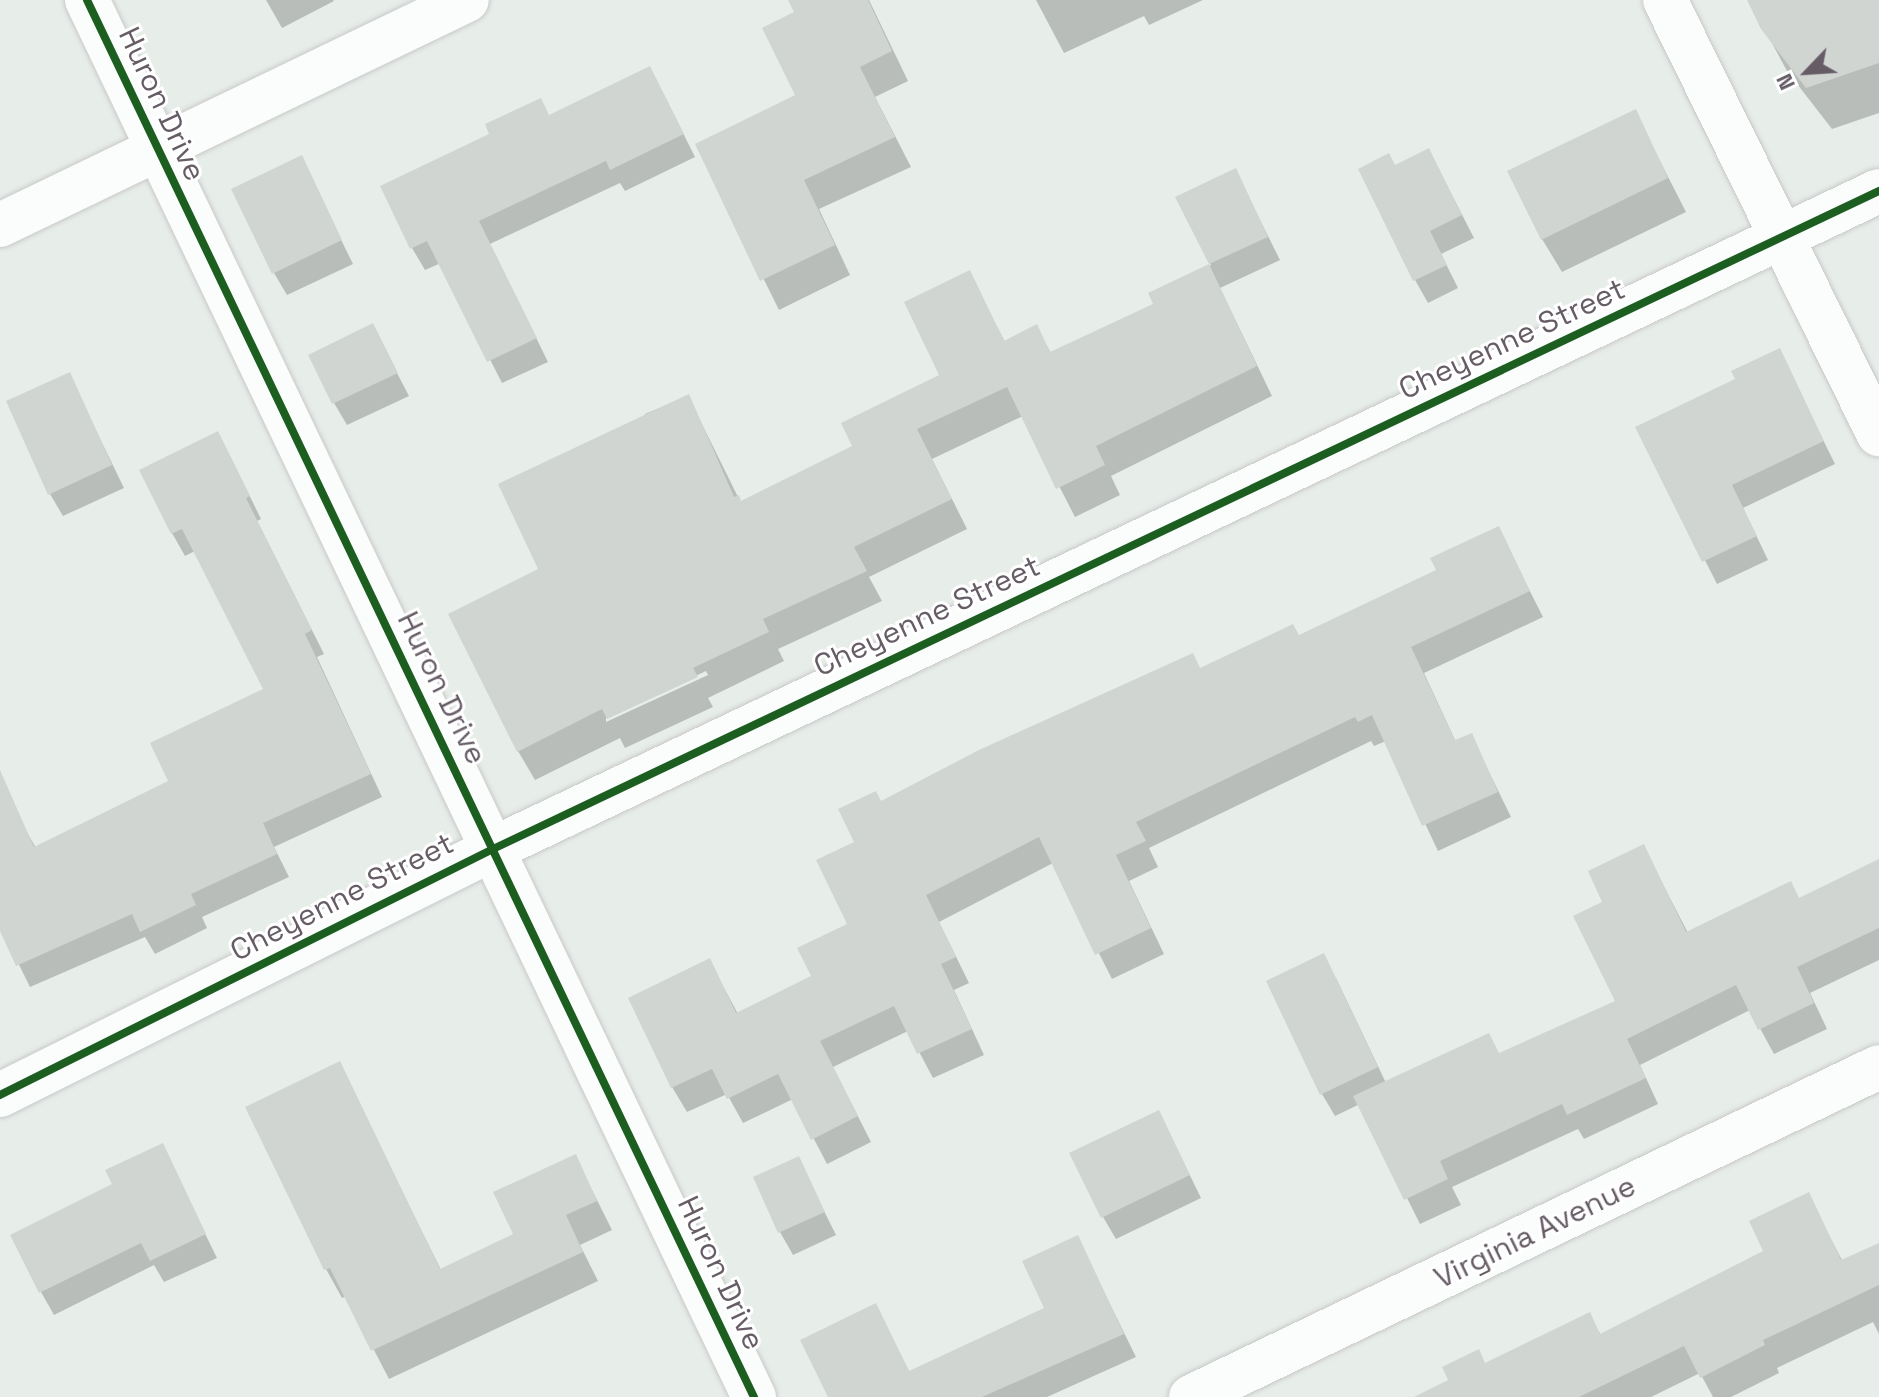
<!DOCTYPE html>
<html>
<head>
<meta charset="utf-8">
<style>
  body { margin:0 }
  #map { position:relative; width:1879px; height:1397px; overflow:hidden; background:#e7ede8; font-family:"Space Grotesk",sans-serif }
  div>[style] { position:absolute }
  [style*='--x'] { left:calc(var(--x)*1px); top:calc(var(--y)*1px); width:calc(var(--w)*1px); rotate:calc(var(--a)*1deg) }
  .shadow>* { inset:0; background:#0003 }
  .building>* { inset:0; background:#d1d5d2 }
  .roads { filter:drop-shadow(0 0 2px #c8c9c9) drop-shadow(0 0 2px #c8c9c9) }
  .minor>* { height:44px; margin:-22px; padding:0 22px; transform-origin:22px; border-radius:22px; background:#fbfcfc }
  .cycleway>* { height:8px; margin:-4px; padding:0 4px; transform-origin:4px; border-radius:4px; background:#1b5e20 }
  span { translate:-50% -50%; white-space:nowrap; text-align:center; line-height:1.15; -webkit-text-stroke:6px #fff; paint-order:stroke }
  .street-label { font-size:30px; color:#665c66 }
  .north { position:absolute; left:1767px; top:32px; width:80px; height:80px; -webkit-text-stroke:6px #fff; paint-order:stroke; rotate:245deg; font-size:22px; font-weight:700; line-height:32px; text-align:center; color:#665c66 }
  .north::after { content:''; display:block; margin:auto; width:28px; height:36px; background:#665c66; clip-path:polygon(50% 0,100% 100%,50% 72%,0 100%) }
</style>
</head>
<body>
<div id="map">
  <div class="shadow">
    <div style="clip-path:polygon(266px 0,333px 0,334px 1px,282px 28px)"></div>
    <div style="clip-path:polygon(791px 0,869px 0,908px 81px,875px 97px,911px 167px,819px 209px,850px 275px,779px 310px,697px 145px,797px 96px,797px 13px)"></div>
    <div style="clip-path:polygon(1036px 0,1203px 0,1149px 25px,1144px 16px,1064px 53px)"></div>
    <div style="clip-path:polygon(1749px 0,1879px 0,1879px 113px,1832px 129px,1787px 71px)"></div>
    <div style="clip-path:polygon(662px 91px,695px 157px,625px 191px,620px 183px,490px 244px,548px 362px,502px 383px,441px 263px,425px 270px,412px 248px,550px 117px)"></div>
    <div style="clip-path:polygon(1635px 112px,1686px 212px,1562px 272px,1542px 239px)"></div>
    <div style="clip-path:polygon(1429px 150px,1474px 238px,1441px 254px,1458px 288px,1428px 303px,1415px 280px,1395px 167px)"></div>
    <div style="clip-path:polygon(301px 158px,353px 264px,287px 295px,274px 273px)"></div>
    <div style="clip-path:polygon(evenodd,1235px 170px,1280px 260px,1220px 288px,1272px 396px,1111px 476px,1120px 495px,1075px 517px,1023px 416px,932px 459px,967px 529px,869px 577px,882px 601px,778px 649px,784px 661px,708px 698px,713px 707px,625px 748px,620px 738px,535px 780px,518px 751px,540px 570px,646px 418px,645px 414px,688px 396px,741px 503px,855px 446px,942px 376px,969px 273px,1005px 342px,1036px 327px,1051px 353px,1156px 305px,1151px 294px,1211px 265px,1178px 198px,1235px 170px,706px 671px,708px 675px,606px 722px,606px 718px,706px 671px)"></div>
    <div style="clip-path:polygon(372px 325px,409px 396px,347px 425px,334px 403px)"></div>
    <div style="clip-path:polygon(1779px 351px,1835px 464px,1743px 508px,1768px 560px,1717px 584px,1638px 428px,1738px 380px)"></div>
    <div style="clip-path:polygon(69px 375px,124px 488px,63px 516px,50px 494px)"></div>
    <div style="clip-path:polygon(230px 456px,261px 519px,257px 521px,324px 654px,317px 657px,382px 797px,274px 847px,289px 877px,202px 917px,207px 928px,155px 954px,145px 937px,30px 987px,0 926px,0 832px,21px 822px,36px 848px,171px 782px,266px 690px,195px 551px,185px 556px,172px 533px)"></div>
    <div style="clip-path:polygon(1498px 528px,1543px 617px,1424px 673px,1456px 742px,1471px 735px,1511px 817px,1438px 851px,1386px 741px,1374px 746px,1371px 741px,1149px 848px,1158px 867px,1129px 881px,1164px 954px,1112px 979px,1053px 863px,939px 922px,969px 983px,954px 990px,984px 1055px,933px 1078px,908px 1031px,833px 1067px,871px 1142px,827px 1164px,793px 1099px,743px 1123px,727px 1094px,687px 1112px,672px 1087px,709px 960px,738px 1014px,814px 977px,850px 925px,857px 843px,881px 804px,1200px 670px,1299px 637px,1438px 571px)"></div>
    <div style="clip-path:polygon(1643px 846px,1688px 933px,1800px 900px,1879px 861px,1879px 960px,1810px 993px,1827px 1029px,1774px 1054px,1750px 1010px,1640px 1065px,1658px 1104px,1584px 1139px,1578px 1129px,1452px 1187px,1461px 1205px,1420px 1224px,1360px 1104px,1335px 1116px,1322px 1094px,1336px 978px,1386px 1083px,1500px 1055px,1618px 1002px,1605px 903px)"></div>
    <div style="clip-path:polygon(339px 1064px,441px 1270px,515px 1235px,575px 1156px,612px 1230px,580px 1245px,598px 1281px,389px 1379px,346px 1296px,342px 1298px,326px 1269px,248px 1108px)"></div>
    <div style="clip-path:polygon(1159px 1112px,1201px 1198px,1116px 1239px,1103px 1217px)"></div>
    <div style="clip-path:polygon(162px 1146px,217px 1258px,164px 1282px,154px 1265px,54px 1315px,41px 1292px,115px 1185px)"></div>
    <div style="clip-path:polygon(798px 1159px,836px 1235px,793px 1255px,780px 1232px)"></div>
    <div style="clip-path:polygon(1808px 1195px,1843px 1262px,1879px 1263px,1879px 1334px,1873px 1322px,1777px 1368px,1779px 1373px,1731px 1397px,1713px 1397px,1700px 1373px,1651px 1397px,1459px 1397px,1485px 1365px,1589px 1315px,1601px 1335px,1766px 1252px)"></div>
    <div style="clip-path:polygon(1077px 1237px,1136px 1357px,1047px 1397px,830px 1397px,875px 1305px,910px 1373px,1047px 1309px)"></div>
  </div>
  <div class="building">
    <div style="clip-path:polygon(788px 0,868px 0,892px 51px,860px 67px,895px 137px,804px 180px,835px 245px,760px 281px,695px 144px,795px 95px,762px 28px,794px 12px)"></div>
    <div style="clip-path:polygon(1747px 0,1879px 0,1879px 63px,1806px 88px,1761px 29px)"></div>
    <div style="clip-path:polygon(650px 66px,684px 134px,610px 170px,606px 161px,479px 221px,537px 338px,487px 362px,427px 241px,410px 249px,380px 186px,489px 134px,485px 124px,541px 98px,549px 115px)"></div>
    <div style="clip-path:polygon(1636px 109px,1668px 178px,1541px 240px,1507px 171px)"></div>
    <div style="clip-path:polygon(1429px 148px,1462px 215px,1430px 231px,1447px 265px,1413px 281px,1358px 169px,1389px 153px,1395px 165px)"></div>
    <div style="clip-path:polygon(302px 155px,342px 240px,272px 274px,231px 189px)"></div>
    <div style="clip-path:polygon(1236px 168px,1268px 237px,1209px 264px,1175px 197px)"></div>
    <div style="clip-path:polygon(1209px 264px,1257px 366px,1096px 446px,1105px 465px,1056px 489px,1007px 387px,917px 429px,952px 499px,854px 547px,867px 571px,763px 619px,769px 632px,693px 668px,698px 677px,607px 719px,602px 709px,517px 752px,448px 614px,538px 569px,498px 484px,689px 394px,734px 497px,739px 495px,741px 501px,852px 446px,841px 423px,939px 375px,904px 302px,970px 270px,1004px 341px,1037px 324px,1050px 352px,1153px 304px,1148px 293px)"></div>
    <div style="clip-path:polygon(373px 323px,398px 373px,332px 404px,308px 355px)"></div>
    <div style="clip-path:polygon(1780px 348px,1824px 441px,1732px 485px,1757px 536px,1702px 562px,1635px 427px,1735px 379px,1731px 371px)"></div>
    <div style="clip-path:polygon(70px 372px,112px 465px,48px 495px,6px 401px)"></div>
    <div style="clip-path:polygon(218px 431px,250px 496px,246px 498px,312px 630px,305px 634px,371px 774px,263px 823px,277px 854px,191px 894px,196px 905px,140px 932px,132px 914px,16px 966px,0 931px,0 770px,34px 847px,168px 781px,150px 743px,263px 689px,182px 529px,171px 534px,139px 470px)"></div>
    <div style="clip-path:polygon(1499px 526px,1530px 591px,1411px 647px,1455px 740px,1472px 733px,1498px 792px,1422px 826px,1372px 715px,1358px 722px,1355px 717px,1136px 822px,1146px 841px,1116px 855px,1151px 928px,1095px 955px,1039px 837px,926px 895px,956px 957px,941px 964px,972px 1029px,917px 1054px,894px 1006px,820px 1041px,858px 1116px,811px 1140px,778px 1074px,727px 1099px,712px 1069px,671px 1088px,628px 998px,710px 958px,736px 1013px,811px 976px,797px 948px,847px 924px,816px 860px,854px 842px,838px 809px,876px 791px,881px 801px,979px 750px,1193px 653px,1200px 668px,1293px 624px,1299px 635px,1436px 570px,1430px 558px)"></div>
    <div style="clip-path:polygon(1644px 844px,1686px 932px,1791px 881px,1799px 898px,1879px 859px,1879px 928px,1797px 967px,1814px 1003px,1758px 1030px,1736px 985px,1627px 1039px,1646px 1078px,1567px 1115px,1562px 1104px,1440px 1161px,1448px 1179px,1404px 1200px,1353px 1096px,1489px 1033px,1499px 1053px,1615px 1001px,1573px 916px,1602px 902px,1588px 871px)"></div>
    <div style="clip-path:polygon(1324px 953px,1378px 1067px,1320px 1095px,1266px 981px)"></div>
    <div style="clip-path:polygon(340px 1061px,440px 1269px,513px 1234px,493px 1192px,576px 1154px,597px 1201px,566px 1215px,583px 1252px,371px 1351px,330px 1268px,324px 1270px,245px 1107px)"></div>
    <div style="clip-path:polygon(1159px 1110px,1190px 1175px,1101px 1218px,1069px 1153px)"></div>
    <div style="clip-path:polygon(163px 1143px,206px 1234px,150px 1261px,141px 1243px,39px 1293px,10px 1235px,112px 1184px,105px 1170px)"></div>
    <div style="clip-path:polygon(799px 1156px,825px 1212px,778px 1233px,753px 1177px)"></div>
    <div style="clip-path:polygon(1809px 1192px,1841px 1260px,1879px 1243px,1879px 1285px,1763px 1340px,1765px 1345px,1700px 1378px,1684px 1346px,1579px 1397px,1414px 1397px,1448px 1380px,1442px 1367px,1479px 1349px,1485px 1363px,1590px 1312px,1600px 1334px,1763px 1251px,1749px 1221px)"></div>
    <div style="clip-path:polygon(1078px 1235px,1124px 1334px,982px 1397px,828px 1397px,800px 1340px,876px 1303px,909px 1371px,1044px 1308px,1022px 1261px)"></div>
  </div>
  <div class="roads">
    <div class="minor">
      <div style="--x:87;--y:0;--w:1548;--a:64.48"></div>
      <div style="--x:1665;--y:0;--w:484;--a:63.8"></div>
      <div style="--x:0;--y:225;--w:518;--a:-25.72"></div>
      <div style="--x:0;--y:1095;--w:551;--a:-26.52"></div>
      <div style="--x:493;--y:849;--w:1534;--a:-25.4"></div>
      <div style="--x:1191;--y:1397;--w:763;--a:-25.62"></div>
    </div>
  </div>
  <div class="cycleway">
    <div style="--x:87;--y:0;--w:1548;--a:64.48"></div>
    <div style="--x:0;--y:1095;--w:551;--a:-26.52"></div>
    <div style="--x:493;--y:849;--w:1534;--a:-25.4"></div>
  </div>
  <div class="street-label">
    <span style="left:162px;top:104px;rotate:65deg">Huron Drive</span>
    <span style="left:1512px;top:339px;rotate:-25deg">Cheyenne Street</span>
    <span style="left:927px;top:616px;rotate:-25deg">Cheyenne Street</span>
    <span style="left:442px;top:688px;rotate:64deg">Huron Drive</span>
    <span style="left:342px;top:897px;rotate:-27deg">Cheyenne Street</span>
    <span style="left:1535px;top:1232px;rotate:-26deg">Virginia Avenue</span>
    <span style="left:721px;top:1273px;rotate:65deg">Huron Drive</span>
  </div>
  <div class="north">N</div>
</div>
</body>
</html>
